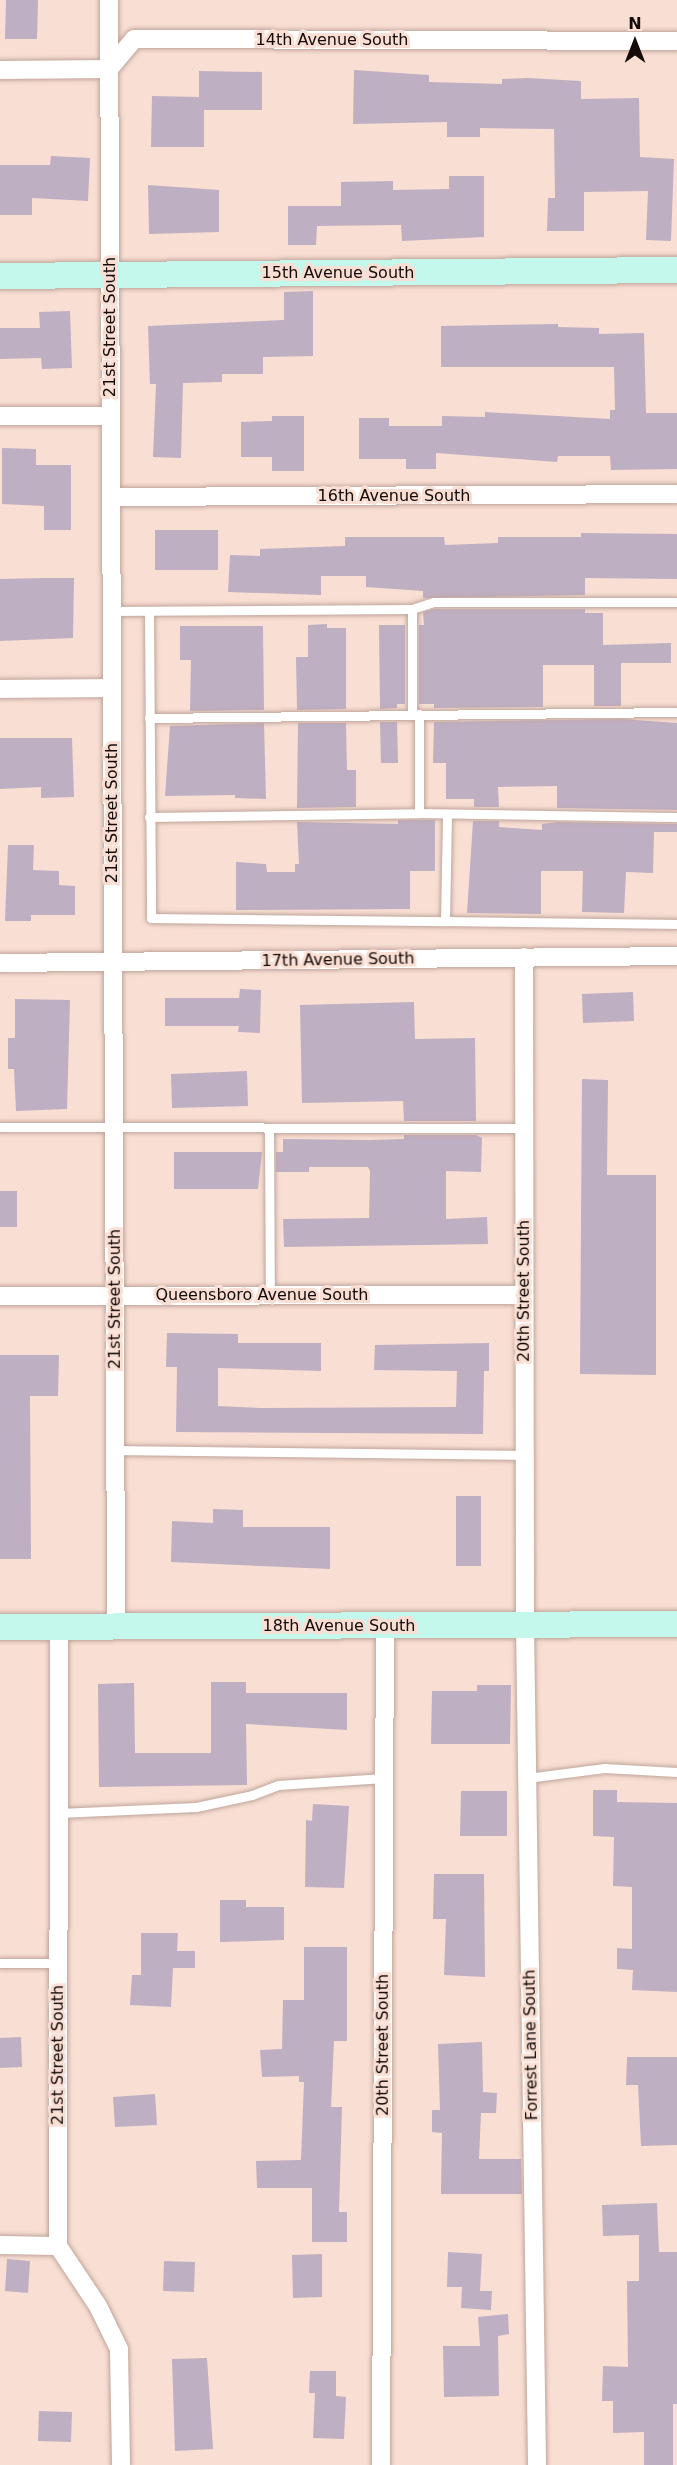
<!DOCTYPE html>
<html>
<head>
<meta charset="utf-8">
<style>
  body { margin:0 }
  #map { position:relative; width:677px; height:2465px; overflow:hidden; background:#f9ded3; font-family:"DejaVu Sans",sans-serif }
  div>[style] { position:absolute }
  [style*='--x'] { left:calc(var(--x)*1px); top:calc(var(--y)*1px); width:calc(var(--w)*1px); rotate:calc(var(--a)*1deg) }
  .building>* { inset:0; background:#bfafc3 }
  .roads { filter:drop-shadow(0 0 2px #bea59a) drop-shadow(0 0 2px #bea59a) }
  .lane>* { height:9px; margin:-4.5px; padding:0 4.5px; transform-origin:4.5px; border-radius:4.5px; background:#fff }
  .street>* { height:18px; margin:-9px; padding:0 9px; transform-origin:9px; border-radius:9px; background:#fff }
  .secondary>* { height:26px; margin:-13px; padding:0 13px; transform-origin:13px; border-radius:13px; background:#c5f8ec }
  span { translate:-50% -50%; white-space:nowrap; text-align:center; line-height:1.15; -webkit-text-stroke:6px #f9ded3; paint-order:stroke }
  .street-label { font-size:16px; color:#140b08 }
  .north { position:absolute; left:605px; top:12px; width:60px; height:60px; -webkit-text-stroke:4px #f9ded3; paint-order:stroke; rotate:0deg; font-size:16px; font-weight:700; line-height:24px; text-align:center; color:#140b08 }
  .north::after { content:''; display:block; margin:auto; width:21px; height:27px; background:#140b08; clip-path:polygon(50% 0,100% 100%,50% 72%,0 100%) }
</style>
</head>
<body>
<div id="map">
  <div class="building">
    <div style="clip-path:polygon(6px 0,38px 0,37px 39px,5px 39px)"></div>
    <div style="clip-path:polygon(354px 70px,429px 75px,429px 82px,502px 84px,502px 79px,528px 78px,581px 81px,581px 99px,639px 98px,640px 157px,674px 159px,671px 241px,646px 240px,648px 191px,584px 192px,584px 231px,547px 231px,548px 198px,555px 198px,554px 129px,480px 128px,480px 137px,447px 137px,447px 122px,353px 124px)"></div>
    <div style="clip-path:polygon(199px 71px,262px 72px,262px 110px,204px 110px,204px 147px,151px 147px,152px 96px,199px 97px)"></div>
    <div style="clip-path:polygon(51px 156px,90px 158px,88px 201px,32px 198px,32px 215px,0 215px,0 165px,50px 165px)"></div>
    <div style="clip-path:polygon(449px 176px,484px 176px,484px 237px,402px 241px,401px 225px,317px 226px,316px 245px,288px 245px,288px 206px,341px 206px,341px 182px,393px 181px,393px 190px,449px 189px)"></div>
    <div style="clip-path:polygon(148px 185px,219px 190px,219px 232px,149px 234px)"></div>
    <div style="clip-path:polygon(313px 291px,313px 356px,263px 357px,263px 374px,222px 374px,222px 382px,183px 383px,181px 458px,153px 457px,156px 384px,150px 384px,148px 326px,284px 320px,284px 292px)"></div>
    <div style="clip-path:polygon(70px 311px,72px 368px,42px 369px,41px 358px,0 359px,0 328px,40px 328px,39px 312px)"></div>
    <div style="clip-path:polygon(558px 324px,558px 327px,599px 328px,599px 334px,644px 333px,646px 413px,677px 413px,677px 469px,611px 470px,610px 456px,558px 456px,557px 462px,436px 453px,436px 469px,406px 469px,406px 459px,359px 459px,359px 418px,389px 418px,389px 426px,442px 426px,442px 416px,485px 417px,485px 412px,610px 419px,610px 410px,615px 410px,614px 367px,441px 367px,441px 326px)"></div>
    <div style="clip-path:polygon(272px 416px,304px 416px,304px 471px,272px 471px,272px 457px,241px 457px,241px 422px,272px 421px)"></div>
    <div style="clip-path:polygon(2px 448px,36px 449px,36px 465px,71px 465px,71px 530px,44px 530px,44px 506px,2px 504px)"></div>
    <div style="clip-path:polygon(155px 530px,218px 530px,218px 570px,155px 570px)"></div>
    <div style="clip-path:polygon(581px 533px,677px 534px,677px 579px,585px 578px,585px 595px,423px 598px,423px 591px,366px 587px,366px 576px,321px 576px,321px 595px,228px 592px,230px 555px,260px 556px,260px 549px,345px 546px,345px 537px,444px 537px,445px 545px,498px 543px,498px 537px,581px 537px)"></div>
    <div style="clip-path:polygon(44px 578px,74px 578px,73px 638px,0 641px,0 579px)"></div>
    <div style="clip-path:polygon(435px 609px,585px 609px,585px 613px,603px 613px,603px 645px,671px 643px,671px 663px,621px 663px,621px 706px,594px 706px,594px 665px,543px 665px,543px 707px,434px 708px,434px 704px,419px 704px,419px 625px,424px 625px,423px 612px)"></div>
    <div style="clip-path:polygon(327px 624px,327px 628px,346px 628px,346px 709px,297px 710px,296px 657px,308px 657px,308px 625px)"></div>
    <div style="clip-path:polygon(379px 625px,405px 625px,405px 704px,397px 704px,397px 708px,380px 709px)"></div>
    <div style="clip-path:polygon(180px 626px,263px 626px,264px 710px,190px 711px,191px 660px,180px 660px)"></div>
    <div style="clip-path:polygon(621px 719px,677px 723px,677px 810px,557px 808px,557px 786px,498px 787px,499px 807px,474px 807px,474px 799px,446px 799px,446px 763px,433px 763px,434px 722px)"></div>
    <div style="clip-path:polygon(380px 722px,397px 722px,398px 763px,381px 763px)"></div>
    <div style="clip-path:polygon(264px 723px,266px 799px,235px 798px,235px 795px,165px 796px,170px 726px)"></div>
    <div style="clip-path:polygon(298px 723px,346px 723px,347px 770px,356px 770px,356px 807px,297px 808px)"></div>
    <div style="clip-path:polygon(0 738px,72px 738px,74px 797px,41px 798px,41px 787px,0 789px)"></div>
    <div style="clip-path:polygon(398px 820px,435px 820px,435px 871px,410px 871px,410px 909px,236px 910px,236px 862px,266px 864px,267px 872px,295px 872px,295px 864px,299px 864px,297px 822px,398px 824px)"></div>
    <div style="clip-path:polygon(473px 821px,499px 821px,499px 827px,542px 830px,542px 824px,557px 822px,677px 824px,677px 832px,654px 832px,653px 873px,626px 872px,624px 913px,582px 912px,583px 871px,541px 871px,541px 914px,467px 913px)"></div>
    <div style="clip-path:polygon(8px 845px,34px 845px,33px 870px,59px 871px,59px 885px,75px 886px,75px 915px,31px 915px,31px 921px,5px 921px)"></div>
    <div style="clip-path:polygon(240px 989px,261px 990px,260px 1033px,238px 1032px,239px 1026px,165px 1026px,165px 998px,239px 998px)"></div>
    <div style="clip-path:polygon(633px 992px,634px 1021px,583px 1023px,582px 994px)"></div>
    <div style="clip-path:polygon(15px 999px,70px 1000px,67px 1109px,16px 1111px,14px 1069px,8px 1069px,8px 1038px,15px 1038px)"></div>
    <div style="clip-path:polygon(414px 1002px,415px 1039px,475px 1038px,476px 1121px,404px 1121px,403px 1101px,302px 1103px,300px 1005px)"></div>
    <div style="clip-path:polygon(247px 1071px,248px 1106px,172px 1108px,171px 1074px)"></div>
    <div style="clip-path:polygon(582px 1079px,608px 1080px,607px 1175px,656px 1175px,656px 1375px,580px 1374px)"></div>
    <div style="clip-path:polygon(404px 1135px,476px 1135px,482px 1138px,481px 1172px,446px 1171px,446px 1219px,487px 1217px,488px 1244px,284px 1247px,283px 1219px,369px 1218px,370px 1171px,368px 1167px,309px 1167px,309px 1172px,276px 1172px,276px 1152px,283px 1152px,283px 1139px,369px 1140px,404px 1139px)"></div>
    <div style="clip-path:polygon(174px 1152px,262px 1152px,258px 1189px,174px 1189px)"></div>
    <div style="clip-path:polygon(0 1191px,17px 1191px,17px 1227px,0 1227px)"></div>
    <div style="clip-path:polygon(167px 1333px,238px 1334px,238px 1343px,321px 1343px,321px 1371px,218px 1368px,218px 1406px,261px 1408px,456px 1407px,457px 1371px,374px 1370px,375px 1345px,489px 1343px,489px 1371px,484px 1371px,483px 1434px,176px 1432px,177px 1367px,166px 1367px)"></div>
    <div style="clip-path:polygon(0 1355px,59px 1355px,58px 1396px,30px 1396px,31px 1559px,0 1559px)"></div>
    <div style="clip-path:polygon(456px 1496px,481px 1496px,481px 1566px,456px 1566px)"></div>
    <div style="clip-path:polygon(213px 1509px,243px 1510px,243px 1527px,330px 1527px,330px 1569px,171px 1562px,172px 1521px,213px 1523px)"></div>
    <div style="clip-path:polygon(211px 1682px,246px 1682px,246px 1693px,347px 1693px,347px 1730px,246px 1724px,247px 1785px,99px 1787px,98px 1684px,134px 1683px,135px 1753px,211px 1753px)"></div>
    <div style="clip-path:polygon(477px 1685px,511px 1685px,510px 1744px,431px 1744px,432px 1691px,477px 1691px)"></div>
    <div style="clip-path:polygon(593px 1790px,617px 1790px,617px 1802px,677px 1803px,677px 1992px,632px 1990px,633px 1970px,617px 1969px,617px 1948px,632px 1949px,632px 1887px,613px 1886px,614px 1837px,593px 1836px)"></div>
    <div style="clip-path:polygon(461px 1791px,507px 1791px,507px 1836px,460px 1836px)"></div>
    <div style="clip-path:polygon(313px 1804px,349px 1806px,344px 1888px,305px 1887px,306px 1820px,312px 1821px)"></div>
    <div style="clip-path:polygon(434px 1874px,484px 1874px,485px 1977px,444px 1975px,446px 1919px,433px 1919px)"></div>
    <div style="clip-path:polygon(220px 1900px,246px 1900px,246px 1907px,284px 1907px,284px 1940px,220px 1942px)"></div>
    <div style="clip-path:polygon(141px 1933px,178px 1933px,177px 1951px,195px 1951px,195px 1968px,173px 1968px,171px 2007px,130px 2005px,132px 1975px,141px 1975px)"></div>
    <div style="clip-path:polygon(304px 1947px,347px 1947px,347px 2041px,334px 2041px,331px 2107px,342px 2107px,339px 2212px,347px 2212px,347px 2242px,312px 2242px,312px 2188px,257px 2188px,256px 2161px,301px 2160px,304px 2082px,299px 2082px,299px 2076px,262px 2077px,260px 2050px,282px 2049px,283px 2000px,304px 2000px)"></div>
    <div style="clip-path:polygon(21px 2037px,22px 2067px,0 2068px,0 2038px)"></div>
    <div style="clip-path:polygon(482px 2042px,483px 2092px,497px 2093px,496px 2113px,481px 2113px,479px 2159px,521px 2159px,522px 2194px,441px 2194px,442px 2133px,432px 2132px,432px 2110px,440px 2110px,438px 2044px)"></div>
    <div style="clip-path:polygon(627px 2057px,677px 2057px,677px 2145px,641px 2146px,638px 2085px,626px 2085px)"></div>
    <div style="clip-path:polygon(155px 2094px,157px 2125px,115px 2127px,113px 2097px)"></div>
    <div style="clip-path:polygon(657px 2203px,659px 2252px,677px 2252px,677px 2404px,673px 2404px,673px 2465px,644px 2465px,644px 2432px,613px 2433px,613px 2401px,602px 2401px,603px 2366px,628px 2367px,627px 2281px,639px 2281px,639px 2235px,603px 2236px,602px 2205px)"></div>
    <div style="clip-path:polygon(448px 2252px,482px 2254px,480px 2291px,492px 2291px,491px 2310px,461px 2308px,462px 2287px,447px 2287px)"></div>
    <div style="clip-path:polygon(322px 2254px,322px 2297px,293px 2298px,292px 2255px)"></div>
    <div style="clip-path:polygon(7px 2259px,30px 2261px,28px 2293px,5px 2291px)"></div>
    <div style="clip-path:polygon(164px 2261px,195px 2262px,194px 2292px,163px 2291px)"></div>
    <div style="clip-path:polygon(508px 2314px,509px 2334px,498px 2336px,499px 2396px,444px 2397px,443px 2346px,480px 2346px,478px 2317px)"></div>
    <div style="clip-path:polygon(207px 2358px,213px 2449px,175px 2451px,172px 2359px)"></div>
    <div style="clip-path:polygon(310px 2371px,336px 2371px,336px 2396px,346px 2397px,344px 2439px,313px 2438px,315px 2393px,309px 2393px)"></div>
    <div style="clip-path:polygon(39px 2411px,72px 2412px,71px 2442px,38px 2441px)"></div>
  </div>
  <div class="roads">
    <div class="lane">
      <div style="--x:412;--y:609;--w:104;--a:90"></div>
      <div style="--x:111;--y:611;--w:301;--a:-0.4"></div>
      <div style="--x:412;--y:609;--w:23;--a:-18"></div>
      <div style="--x:434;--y:602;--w:243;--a:0"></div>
      <div style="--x:149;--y:611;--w:307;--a:89.6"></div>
      <div style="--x:151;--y:918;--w:294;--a:0.6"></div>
      <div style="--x:445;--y:921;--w:107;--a:-88.9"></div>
      <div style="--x:419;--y:714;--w:99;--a:90"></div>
      <div style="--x:149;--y:718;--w:528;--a:-0.65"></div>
      <div style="--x:149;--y:817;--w:270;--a:-0.8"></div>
      <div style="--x:419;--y:813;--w:258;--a:0.9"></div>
      <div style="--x:445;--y:921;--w:232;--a:0.7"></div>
      <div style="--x:0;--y:1127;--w:524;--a:0.11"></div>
      <div style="--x:269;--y:1128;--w:167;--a:89.7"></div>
      <div style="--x:115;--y:1450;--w:410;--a:0.7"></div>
      <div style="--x:527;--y:1778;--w:78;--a:-7.4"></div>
      <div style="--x:604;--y:1768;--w:73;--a:3.1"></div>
      <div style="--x:59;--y:1813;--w:137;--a:-2.5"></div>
      <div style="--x:196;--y:1807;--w:57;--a:-12.1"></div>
      <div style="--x:252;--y:1795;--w:28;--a:-21"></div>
      <div style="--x:278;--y:1785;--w:106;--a:-3.8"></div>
      <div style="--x:0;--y:1963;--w:58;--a:0"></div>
    </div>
    <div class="street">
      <div style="--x:109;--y:0;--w:1627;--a:89.75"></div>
      <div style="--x:0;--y:70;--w:109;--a:-0.5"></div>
      <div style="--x:109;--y:69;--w:39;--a:-50"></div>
      <div style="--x:134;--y:39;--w:543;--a:0.21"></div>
      <div style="--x:0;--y:416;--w:111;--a:0"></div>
      <div style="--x:111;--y:497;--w:566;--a:-0.3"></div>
      <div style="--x:0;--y:689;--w:112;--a:-0.5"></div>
      <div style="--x:524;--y:957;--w:668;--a:89.91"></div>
      <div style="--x:525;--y:1625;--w:840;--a:89.18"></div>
      <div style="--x:0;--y:963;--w:677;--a:-0.59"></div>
      <div style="--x:0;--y:1296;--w:524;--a:-0.11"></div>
      <div style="--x:59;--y:1627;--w:619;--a:90.09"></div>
      <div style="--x:58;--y:2246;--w:72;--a:56.3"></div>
      <div style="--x:98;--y:2306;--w:48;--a:64"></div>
      <div style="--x:119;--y:2349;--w:116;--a:89"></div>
      <div style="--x:0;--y:2245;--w:58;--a:1"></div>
      <div style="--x:381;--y:2465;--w:839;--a:-89.73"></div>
    </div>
    <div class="secondary">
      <div style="--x:0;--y:276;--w:677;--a:-0.51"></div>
      <div style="--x:0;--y:1627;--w:677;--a:-0.25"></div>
    </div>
  </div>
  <div class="street-label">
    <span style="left:332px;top:40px">14th Avenue South</span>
    <span style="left:338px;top:273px">15th Avenue South</span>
    <span style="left:110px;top:327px;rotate:-90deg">21st Street South</span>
    <span style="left:394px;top:496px">16th Avenue South</span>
    <span style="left:112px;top:813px;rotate:-90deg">21st Street South</span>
    <span style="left:338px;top:960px;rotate:-1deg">17th Avenue South</span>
    <span style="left:524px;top:1291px;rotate:-90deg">20th Street South</span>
    <span style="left:262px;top:1295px">Queensboro Avenue South</span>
    <span style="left:115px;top:1299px;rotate:-90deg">21st Street South</span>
    <span style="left:339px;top:1626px">18th Avenue South</span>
    <span style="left:383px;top:2045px;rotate:-90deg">20th Street South</span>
    <span style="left:531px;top:2045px;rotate:-91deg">Forrest Lane South</span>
    <span style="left:58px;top:2055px;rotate:-90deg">21st Street South</span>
  </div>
  <div class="north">N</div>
</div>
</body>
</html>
